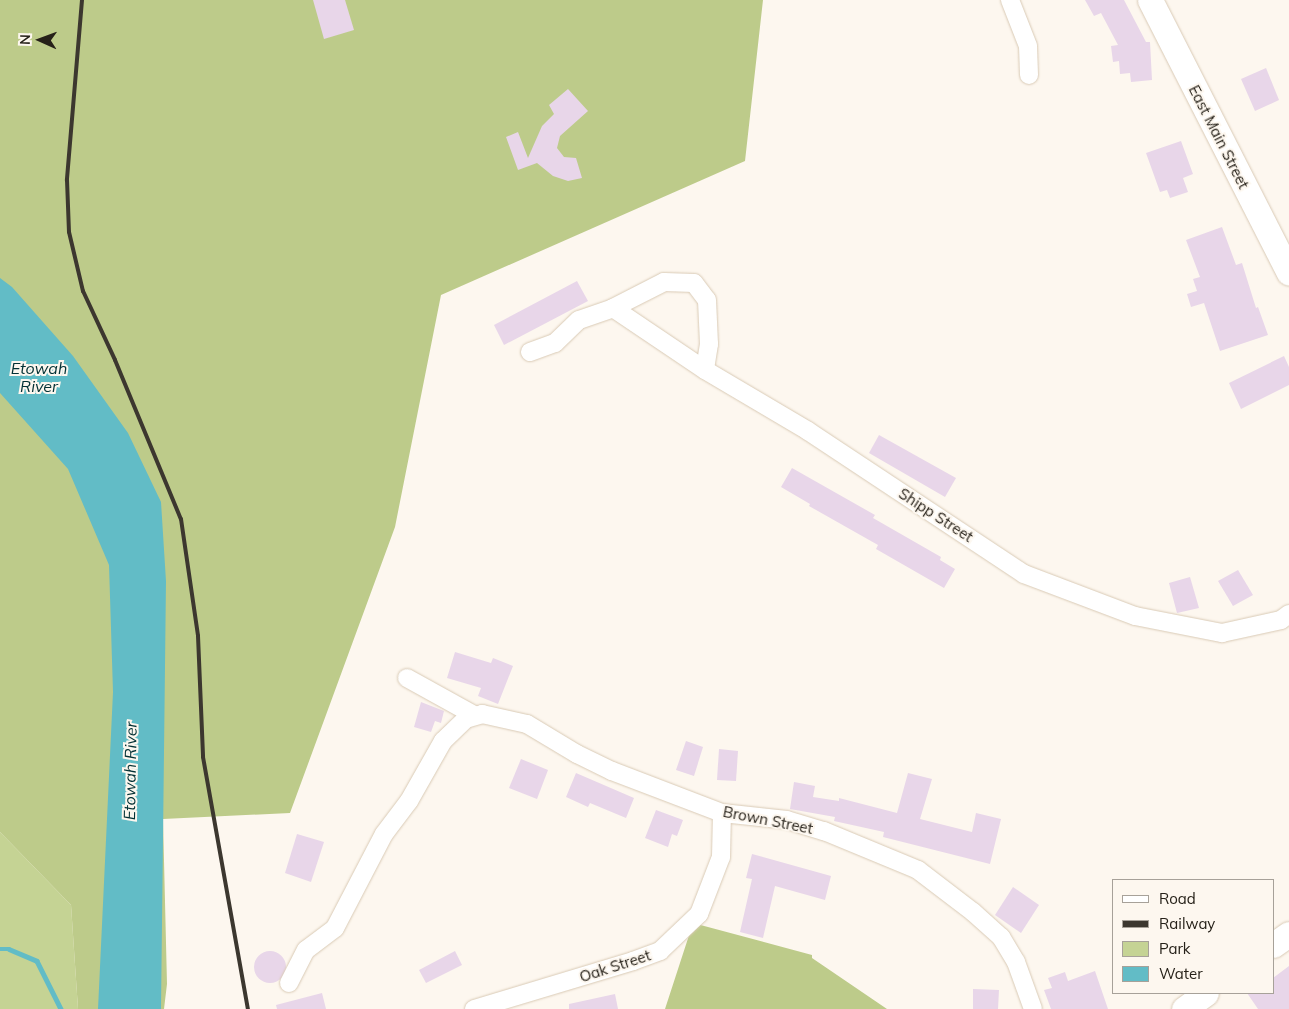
<!DOCTYPE html>
<html>
<head>
<meta charset="utf-8">
<style>
  body { margin:0 }
  #map { position:relative; width:1289px; height:1009px; overflow:hidden; background:#fdf7ef; font-family:Mulish,sans-serif }
  div>[style] { position:absolute }
  [style*='--x'] { left:calc(var(--x)*1px); top:calc(var(--y)*1px); width:calc(var(--w)*1px); rotate:calc(var(--a)*1deg) }
  .green>* { inset:0; background:#c5d394 }
  .forest>* { inset:0; background:#bdcb8a }
  .water>* { inset:0; background:#62bcc6 }
  .stream>* { height:4.5px; margin:-2.25px; padding:0 2.25px; transform-origin:2.25px; border-radius:2.25px; background:#62bcc6 }
  .building>* { inset:0; background:#e8d6e9 }
  .round { border-radius:50% }
  .roads { filter:drop-shadow(0 0 1px #d9cab5) drop-shadow(0 0 1px #d9cab5) }
  .street>* { height:18px; margin:-9px; padding:0 9px; transform-origin:9px; border-radius:9px; background:#fff }
  .secondary>* { height:25px; margin:-12.5px; padding:0 12.5px; transform-origin:12.5px; border-radius:12.5px; background:#fff }
  .rail>* { height:4px; margin:-2px; padding:0 2px; transform-origin:2px; border-radius:2px; background:#3c372f }
  span { translate:-50% -50%; white-space:nowrap; text-align:center; line-height:1.15; -webkit-text-stroke:4px #fdf7ef; paint-order:stroke }
  .street-label { font-size:15px; color:#262119 }
  .water-label { font-size:16px; color:#033135; font-style:italic }
  .legend { position:absolute; left:1112px; top:879px; width:162px; height:115px; box-sizing:border-box; background:#fdf7ef; border:1px solid #a7a199; margin:0; padding:6px 9px; list-style:none; font-size:15px; color:#262119 }
  .legend li { display:flex; align-items:center; gap:10px; height:25px }
  .legend b { width:25px; border:1px solid #a7a199 }
  .north { position:absolute; left:15px; top:15px; width:50px; height:50px; -webkit-text-stroke:4px #fdf7ef; paint-order:stroke; rotate:272deg; font-size:14px; font-weight:700; line-height:20px; text-align:center; color:#262119 }
  .north::after { content:''; display:block; margin:auto; width:18px; height:22px; background:#262119; clip-path:polygon(50% 0,100% 100%,50% 72%,0 100%) }
</style>
</head>
<body>
<div id="map">
  <div class="green">
    <div style="clip-path:polygon(0 832px,71px 905px,78px 1009px,0 1009px)"></div>
  </div>
  <div class="forest">
    <div style="clip-path:polygon(0 0,763px 0,745px 161px,441px 295px,395px 527px,290px 813px,163px 819px,167px 984px,164px 1009px,78px 1009px,71px 905px,0 832px)"></div>
    <div style="clip-path:polygon(693px 923px,812px 955px,812px 958px,887px 1009px,665px 1009px)"></div>
  </div>
  <div class="water">
    <div style="clip-path:polygon(0 278px,12px 287px,73px 356px,128px 433px,161px 502px,166px 581px,161px 1009px,98px 1009px,113px 692px,109px 565px,68px 469px,0 393px)"></div>
  </div>
  <div class="stream">
    <div style="--x:0;--y:949;--w:9;--a:0"></div>
    <div style="--x:9;--y:949;--w:30;--a:23"></div>
    <div style="--x:37;--y:961;--w:54;--a:63.4"></div>
  </div>
  <div class="building">
    <div style="clip-path:polygon(313px 0,345px 0,354px 30px,324px 39px)"></div>
    <div style="clip-path:polygon(1085px 0,1124px 0,1146px 42px,1150px 42px,1152px 80px,1131px 82px,1130px 73px,1120px 74px,1119px 61px,1113px 62px,1111px 46px,1118px 45px,1101px 13px,1094px 16px)"></div>
    <div style="clip-path:polygon(1266px 68px,1279px 100px,1255px 111px,1241px 79px)"></div>
    <div style="clip-path:polygon(568px 89px,588px 111px,560px 136px,557px 148px,564px 157px,576px 158px,582px 178px,568px 181px,553px 176px,537px 163px,518px 170px,506px 137px,518px 132px,528px 158px,542px 126px,554px 114px,549px 105px)"></div>
    <div style="clip-path:polygon(1181px 141px,1193px 174px,1183px 178px,1188px 192px,1170px 198px,1167px 190px,1160px 192px,1146px 153px)"></div>
    <div style="clip-path:polygon(1222px 227px,1236px 265px,1242px 263px,1256px 308px,1258px 307px,1268px 335px,1220px 351px,1204px 303px,1191px 307px,1187px 294px,1197px 291px,1193px 279px,1200px 277px,1186px 240px)"></div>
    <div style="clip-path:polygon(577px 281px,588px 301px,504px 345px,494px 325px)"></div>
    <div style="clip-path:polygon(1284px 356px,1289px 367px,1289px 385px,1241px 409px,1229px 383px)"></div>
    <div style="clip-path:polygon(879px 435px,956px 478px,945px 497px,869px 453px)"></div>
    <div style="clip-path:polygon(792px 468px,875px 515px,873px 518px,941px 557px,940px 560px,955px 569px,944px 588px,876px 549px,878px 545px,809px 506px,810px 504px,781px 487px)"></div>
    <div style="clip-path:polygon(1238px 570px,1253px 595px,1233px 606px,1218px 581px)"></div>
    <div style="clip-path:polygon(1190px 577px,1199px 608px,1177px 613px,1169px 583px)"></div>
    <div style="clip-path:polygon(455px 652px,491px 663px,493px 658px,513px 666px,498px 704px,478px 696px,481px 688px,447px 678px)"></div>
    <div style="clip-path:polygon(421px 702px,444px 711px,441px 723px,435px 721px,431px 732px,414px 727px)"></div>
    <div style="clip-path:polygon(686px 741px,703px 747px,694px 776px,676px 770px)"></div>
    <div style="clip-path:polygon(719px 749px,738px 751px,736px 781px,717px 780px)"></div>
    <div style="clip-path:polygon(521px 759px,548px 770px,537px 799px,509px 788px)"></div>
    <div style="clip-path:polygon(576px 773px,634px 798px,626px 818px,590px 803px,588px 807px,566px 797px)"></div>
    <div style="clip-path:polygon(908px 773px,932px 779px,920px 819px,972px 832px,976px 813px,1001px 819px,990px 864px,883px 837px,884px 832px,834px 821px,835px 817px,790px 809px,794px 782px,815px 786px,813px 797px,839px 801px,839px 798px,897px 813px)"></div>
    <div style="clip-path:polygon(656px 810px,683px 820px,677px 836px,672px 834px,668px 847px,645px 838px)"></div>
    <div style="clip-path:polygon(297px 834px,324px 842px,311px 882px,285px 873px)"></div>
    <div style="clip-path:polygon(752px 854px,831px 876px,825px 900px,775px 886px,763px 938px,740px 932px,752px 879px,746px 878px)"></div>
    <div style="clip-path:polygon(1013px 887px,1039px 905px,1021px 933px,995px 915px)"></div>
    <div style="clip-path:polygon(455px 951px,462px 965px,426px 983px,419px 970px)"></div>
    <div class="round" style="left:254px;top:951px;width:32px;height:32px"></div>
    <div style="clip-path:polygon(1289px 966px,1289px 1009px,1258px 1009px,1247px 993px,1273px 993px,1273px 978px)"></div>
    <div style="clip-path:polygon(1095px 971px,1108px 1009px,1051px 1009px,1044px 990px,1052px 988px,1048px 978px,1065px 972px,1068px 981px)"></div>
    <div style="clip-path:polygon(973px 989px,999px 990px,998px 1009px,973px 1009px)"></div>
    <div style="clip-path:polygon(322px 993px,326px 1009px,277px 1009px,276px 1005px)"></div>
    <div style="clip-path:polygon(615px 994px,618px 1009px,569px 1009px,569px 1004px)"></div>
  </div>
  <div class="roads">
    <div class="street">
      <div style="--x:1010;--y:0;--w:49;--a:68.6"></div>
      <div style="--x:1028;--y:46;--w:29;--a:88"></div>
      <div style="--x:613;--y:308;--w:111;--a:34"></div>
      <div style="--x:705;--y:370;--w:120;--a:30.6"></div>
      <div style="--x:808;--y:431;--w:259;--a:33.5"></div>
      <div style="--x:1024;--y:574;--w:119;--a:20.7"></div>
      <div style="--x:1135;--y:616;--w:89;--a:11.1"></div>
      <div style="--x:1222;--y:633;--w:60;--a:-12.4"></div>
      <div style="--x:1281;--y:620;--w:10;--a:-37"></div>
      <div style="--x:530;--y:352;--w:27;--a:-20"></div>
      <div style="--x:555;--y:343;--w:33;--a:-44"></div>
      <div style="--x:579;--y:320;--w:36;--a:-19"></div>
      <div style="--x:613;--y:308;--w:57;--a:-27"></div>
      <div style="--x:664;--y:282;--w:30;--a:2"></div>
      <div style="--x:694;--y:283;--w:21;--a:53"></div>
      <div style="--x:707;--y:300;--w:44;--a:87.4"></div>
      <div style="--x:709;--y:344;--w:26;--a:99"></div>
      <div style="--x:407;--y:678;--w:77;--a:28.9"></div>
      <div style="--x:289;--y:983;--w:37;--a:-63"></div>
      <div style="--x:306;--y:950;--w:36;--a:-37"></div>
      <div style="--x:335;--y:928;--w:106;--a:-62.5"></div>
      <div style="--x:384;--y:834;--w:41;--a:-52.9"></div>
      <div style="--x:409;--y:801;--w:69;--a:-60.5"></div>
      <div style="--x:443;--y:741;--w:32;--a:-44"></div>
      <div style="--x:466;--y:719;--w:17;--a:-17"></div>
      <div style="--x:482;--y:714;--w:46;--a:12.5"></div>
      <div style="--x:527;--y:724;--w:58;--a:31"></div>
      <div style="--x:577;--y:754;--w:39;--a:26"></div>
      <div style="--x:612;--y:771;--w:118;--a:20.9"></div>
      <div style="--x:722;--y:813;--w:65;--a:6.1"></div>
      <div style="--x:787;--y:820;--w:39;--a:17"></div>
      <div style="--x:824;--y:831;--w:102;--a:22.5"></div>
      <div style="--x:918;--y:870;--w:69;--a:37.4"></div>
      <div style="--x:973;--y:912;--w:38;--a:42"></div>
      <div style="--x:1001;--y:937;--w:29;--a:59"></div>
      <div style="--x:1016;--y:962;--w:50;--a:70.1"></div>
      <div style="--x:474;--y:1009;--w:166;--a:-16.8"></div>
      <div style="--x:633;--y:961;--w:29;--a:-20"></div>
      <div style="--x:660;--y:951;--w:54;--a:-43.5"></div>
      <div style="--x:699;--y:914;--w:61;--a:-68.9"></div>
      <div style="--x:721;--y:857;--w:44;--a:-88.7"></div>
    </div>
    <div class="secondary">
      <div style="--x:1150;--y:0;--w:306;--a:63"></div>
      <div style="--x:1273;--y:945;--w:19;--a:-35"></div>
      <div style="--x:1184;--y:1009;--w:27;--a:-36"></div>
    </div>
  </div>
  <div class="rail">
    <div style="--x:82;--y:0;--w:181;--a:94.8"></div>
    <div style="--x:67;--y:180;--w:52;--a:87.8"></div>
    <div style="--x:69;--y:232;--w:61;--a:76.7"></div>
    <div style="--x:83;--y:291;--w:76;--a:65.1"></div>
    <div style="--x:115;--y:360;--w:172;--a:67.5"></div>
    <div style="--x:181;--y:519;--w:118;--a:81.7"></div>
    <div style="--x:198;--y:636;--w:121;--a:87.6"></div>
    <div style="--x:203;--y:757;--w:256;--a:79.9"></div>
  </div>
  <div class="street-label">
    <span style="left:1219px;top:137px;rotate:63deg">East Main Street</span>
    <span style="left:936px;top:515px;rotate:33deg">Shipp Street</span>
    <span style="left:768px;top:820px;rotate:11deg">Brown Street</span>
    <span style="left:615px;top:966px;rotate:-18deg">Oak Street</span>
  </div>
  <div class="water-label">
    <span style="left:39px;top:377px">Etowah<br>River</span>
    <span style="left:130px;top:771px;rotate:-89deg">Etowah River</span>
  </div>
  <ul class="legend">
  <li><b style="height:6px;background:#fff"></b>Road</li>
  <li><b style="height:6px;background:#3c372f"></b>Railway</li>
  <li><b style="height:14px;background:#c5d394"></b>Park</li>
  <li><b style="height:14px;background:#62bcc6"></b>Water</li>
  </ul>
  <div class="north">N</div>
</div>
</body>
</html>
